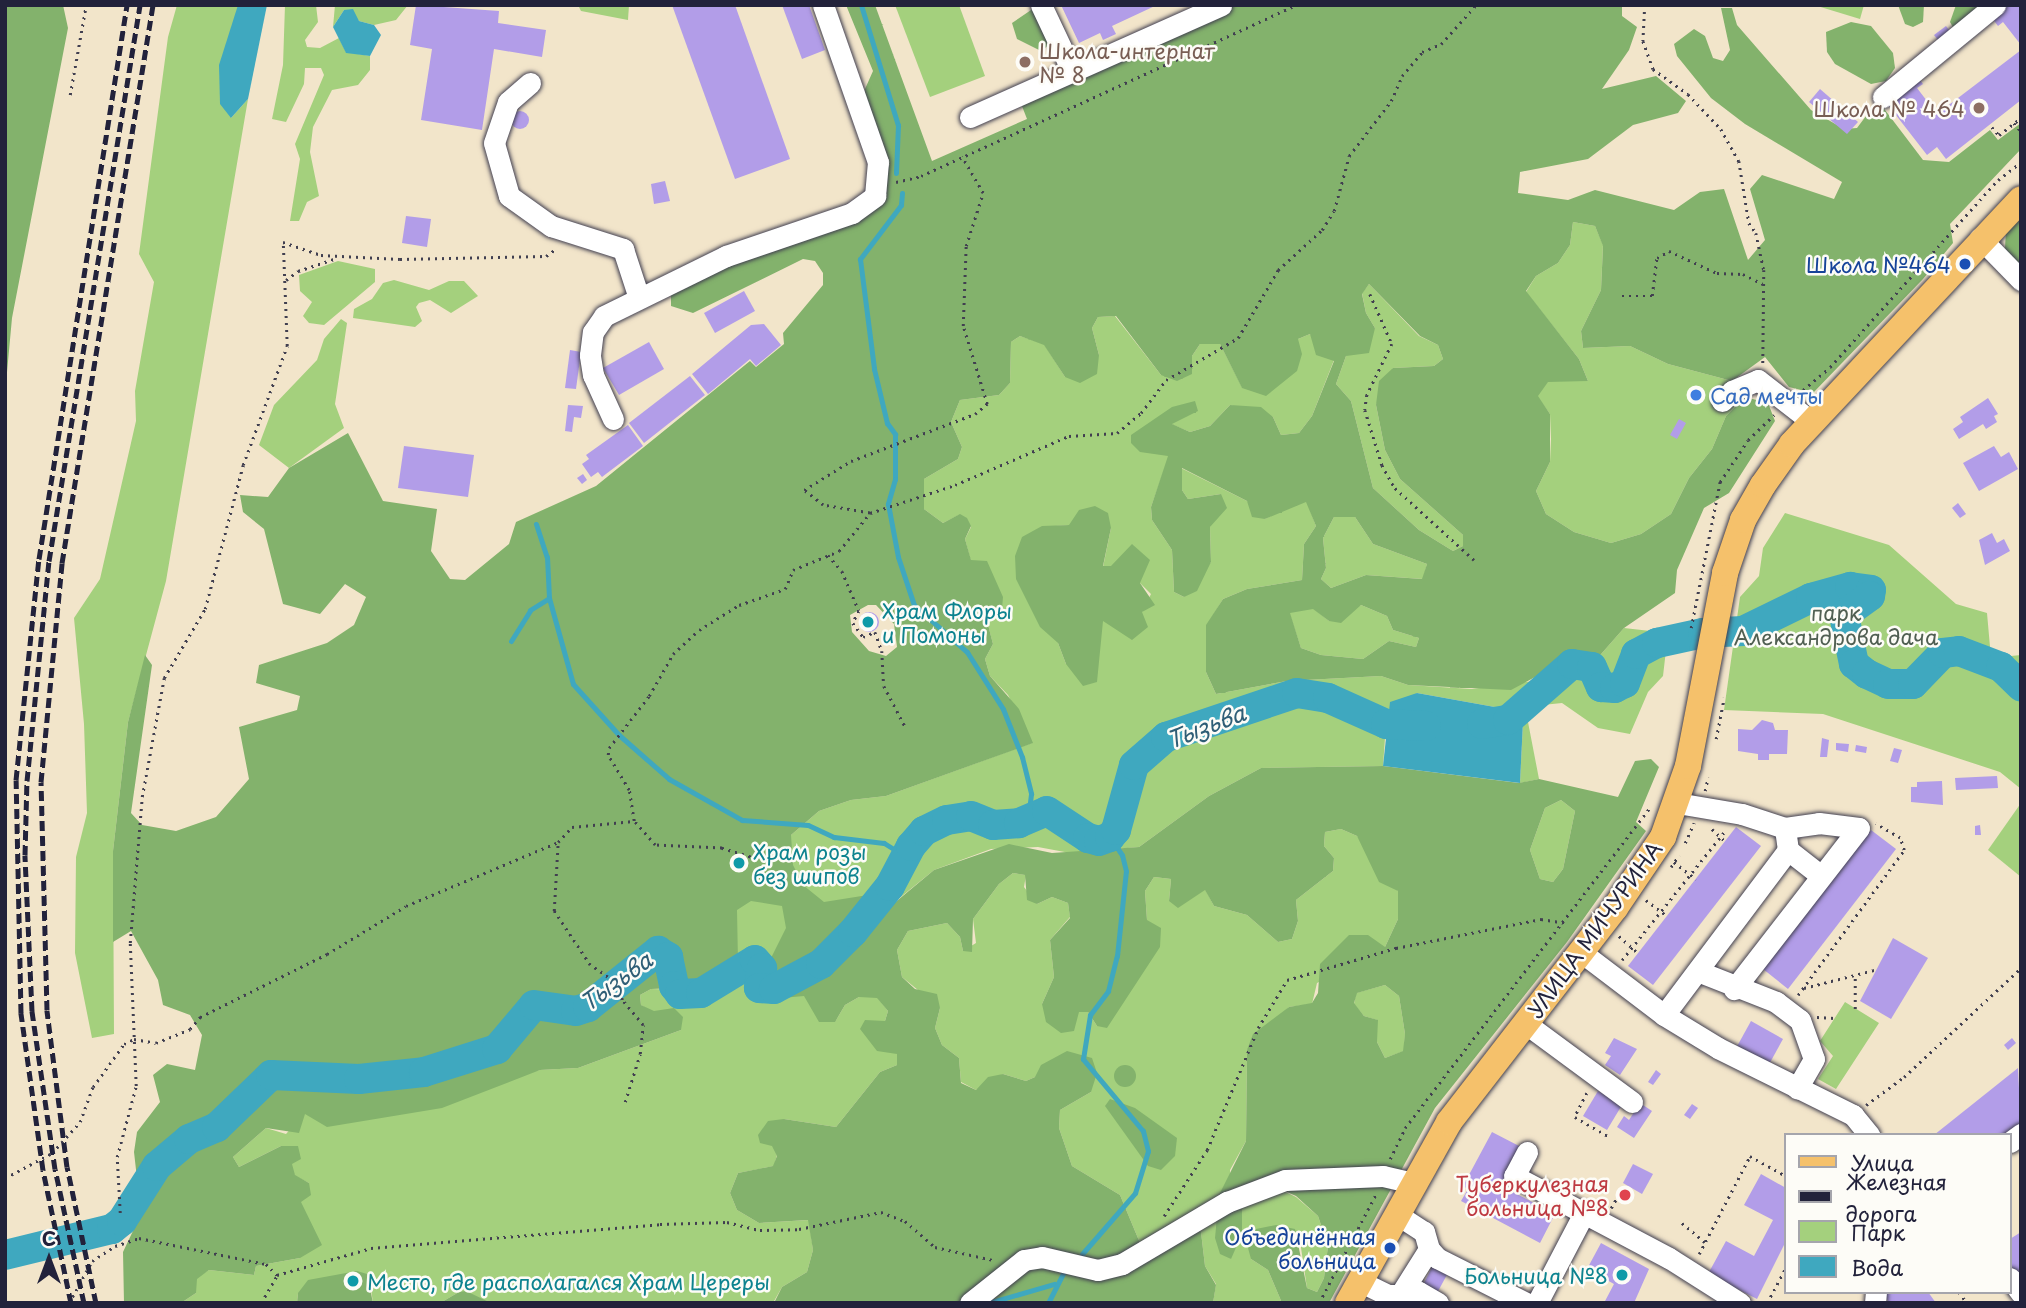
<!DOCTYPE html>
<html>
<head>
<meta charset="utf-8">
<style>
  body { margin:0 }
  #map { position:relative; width:2026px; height:1308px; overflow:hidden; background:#f2e5ca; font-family:"Playpen Sans",sans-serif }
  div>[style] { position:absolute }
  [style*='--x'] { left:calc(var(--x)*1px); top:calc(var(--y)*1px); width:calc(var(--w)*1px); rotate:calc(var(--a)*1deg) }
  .green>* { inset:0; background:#a4d07d }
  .forest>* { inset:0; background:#83b26c }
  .round { border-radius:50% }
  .water>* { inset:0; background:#3fa8bf }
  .stream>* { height:5px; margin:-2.5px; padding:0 2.5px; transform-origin:2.5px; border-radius:2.5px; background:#3fa8bf }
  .river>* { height:30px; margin:-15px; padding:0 15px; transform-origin:15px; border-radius:15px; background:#3fa8bf }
  .building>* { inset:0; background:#b29de8 }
  .path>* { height:2.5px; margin-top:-1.25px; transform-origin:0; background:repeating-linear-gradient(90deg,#413f50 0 2px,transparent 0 7px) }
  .roads { filter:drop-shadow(0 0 2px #413f50) drop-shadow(0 0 2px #413f50) }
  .minor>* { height:21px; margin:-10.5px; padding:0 10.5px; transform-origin:10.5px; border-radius:10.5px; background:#fff }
  .major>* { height:26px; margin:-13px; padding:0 13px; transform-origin:13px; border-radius:13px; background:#f5c16b }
  .rail>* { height:5px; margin-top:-2.5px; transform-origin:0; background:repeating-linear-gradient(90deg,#22223b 0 10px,transparent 0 15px) }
  .dots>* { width:19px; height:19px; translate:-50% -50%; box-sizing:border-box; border:4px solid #fdfcf7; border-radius:50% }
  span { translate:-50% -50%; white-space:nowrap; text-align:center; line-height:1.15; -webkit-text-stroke:5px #fdfcf7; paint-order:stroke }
  .education-label { font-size:21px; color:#785e54 }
  .left { translate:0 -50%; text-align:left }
  .right { translate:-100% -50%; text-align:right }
  .transit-label { font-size:21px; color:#164399 }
  .shop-label { font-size:21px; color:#366cbe }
  .culture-label { font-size:21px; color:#0d838f }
  .park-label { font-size:21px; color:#505f52 }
  .street-label { font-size:21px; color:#22223b }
  .health-label { font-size:21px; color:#be3a42 }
  .water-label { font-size:23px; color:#2f5e76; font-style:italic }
  .frame { position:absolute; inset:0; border:7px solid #22223b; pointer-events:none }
  .legend { position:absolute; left:1784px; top:1133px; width:228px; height:161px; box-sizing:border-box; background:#fdfcf7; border:2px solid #a5a5ac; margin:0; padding:9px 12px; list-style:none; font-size:21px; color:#22223b }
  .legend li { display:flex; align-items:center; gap:14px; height:35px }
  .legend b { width:35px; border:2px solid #a5a5ac }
  .north { position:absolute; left:14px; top:1224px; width:70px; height:70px; -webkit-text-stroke:5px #fdfcf7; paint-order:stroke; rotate:0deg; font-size:19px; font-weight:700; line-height:28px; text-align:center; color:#22223b }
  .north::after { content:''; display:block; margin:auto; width:24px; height:32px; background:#22223b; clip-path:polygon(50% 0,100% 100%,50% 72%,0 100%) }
</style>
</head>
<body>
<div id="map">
  <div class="green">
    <div style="clip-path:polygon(177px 5px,238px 5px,231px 118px,248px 99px,166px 581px,128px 722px,113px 851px,114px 1034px,92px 1038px,75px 953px,76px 857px,87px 813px,84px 724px,74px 618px,100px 579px,136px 421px,135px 391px,154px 282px,139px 254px,168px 37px)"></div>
    <div style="clip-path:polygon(285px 5px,316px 5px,318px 22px,305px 40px,307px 47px,320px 48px,339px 38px,346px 52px,370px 56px,370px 70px,358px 85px,332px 90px,313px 127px,310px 152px,319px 196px,307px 202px,299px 221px,290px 221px,300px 159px,295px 144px,324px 75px,321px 68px,305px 68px,304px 84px,286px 122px,272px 119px,283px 65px)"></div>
    <div style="clip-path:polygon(335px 5px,408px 5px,396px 20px,374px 25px,359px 21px,344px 10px,333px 27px)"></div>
    <div style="clip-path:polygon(578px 5px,629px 5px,628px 20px,581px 11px)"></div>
    <div style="clip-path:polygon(895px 5px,959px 5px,985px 76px,930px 97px)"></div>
    <div style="clip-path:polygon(1814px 5px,1864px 5px,1860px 19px)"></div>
    <div style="clip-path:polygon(1573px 222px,1595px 226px,1603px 245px,1601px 290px,1581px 331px,1583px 348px,1630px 346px,1668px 364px,1732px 381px,1745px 397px,1726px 416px,1712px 449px,1689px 478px,1671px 514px,1641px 534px,1611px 543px,1574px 532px,1546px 514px,1536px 491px,1550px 462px,1551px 439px,1550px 414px,1537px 396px,1548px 381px,1588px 381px,1579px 359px,1526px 292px,1536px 276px,1558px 263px,1570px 245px)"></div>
    <div style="clip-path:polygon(338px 261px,375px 269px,375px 282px,324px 325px,309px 323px,303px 316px,312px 302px,300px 291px,299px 275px)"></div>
    <div style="clip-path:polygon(394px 280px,429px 290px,449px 281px,464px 281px,478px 296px,451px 313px,430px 300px,419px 303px,416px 307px,422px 321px,415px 327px,353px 318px,354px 309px,372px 299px,383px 283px)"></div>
    <div style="clip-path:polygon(1369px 284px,1419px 336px,1438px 345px,1443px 359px,1434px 366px,1393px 368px,1376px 405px,1385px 450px,1400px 479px,1463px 535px,1463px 546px,1453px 551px,1419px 530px,1373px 488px,1351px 401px,1336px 384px,1346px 356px,1375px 328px,1366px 313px,1362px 293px)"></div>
    <div style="clip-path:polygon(evenodd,1115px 316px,1161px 375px,1192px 356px,1200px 344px,1220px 344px,1242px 387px,1298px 339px,1310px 334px,1334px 360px,1312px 416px,1299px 433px,1281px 435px,1273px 417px,1230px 405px,1210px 426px,1190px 432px,1171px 424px,1172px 407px,1169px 456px,1151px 507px,1152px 520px,1172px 550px,1174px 592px,1184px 597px,1211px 562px,1210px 527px,1221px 494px,1188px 499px,1182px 490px,1181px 468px,1247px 501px,1265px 519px,1298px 501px,1307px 502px,1316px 526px,1304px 544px,1302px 580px,1247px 589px,1223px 599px,1207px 625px,1206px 672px,1216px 694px,1287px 681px,1381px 676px,1408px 685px,1472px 689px,1534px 681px,1561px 663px,1595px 661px,1624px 628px,1668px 633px,1663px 676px,1648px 692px,1630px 734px,1598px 728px,1562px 703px,1533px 706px,1528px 722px,1539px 779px,1520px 783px,1523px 722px,1517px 711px,1417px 693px,1386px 724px,1383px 766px,1261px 768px,1209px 796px,1139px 847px,1070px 853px,1038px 847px,991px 849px,934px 870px,891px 905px,835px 1022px,845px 1005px,859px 997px,877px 997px,888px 1011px,885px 1021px,875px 1023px,897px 1054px,897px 1065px,880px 1072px,836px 1127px,784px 1119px,773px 1146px,777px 1155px,774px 1166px,738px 1173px,730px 1193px,737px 1210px,759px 1223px,809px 1220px,813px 1250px,807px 1272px,782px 1287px,773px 1303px,463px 1303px,459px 1292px,440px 1303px,373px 1303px,371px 1289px,298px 1293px,297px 1303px,181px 1303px,196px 1293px,196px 1278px,209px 1270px,254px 1275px,256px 1266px,300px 1258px,300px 1201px,309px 1183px,295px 1176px,281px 1146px,239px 1167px,233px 1157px,266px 1128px,286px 1134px,304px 1114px,540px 1070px,578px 1068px,681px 1030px,641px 1005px,640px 995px,651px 989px,687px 990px,731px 910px,791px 835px,819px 811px,851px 800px,886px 796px,1032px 743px,1008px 695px,990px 676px,985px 659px,993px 644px,965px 539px,971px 527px,959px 515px,943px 523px,924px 509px,924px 479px,958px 459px,962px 447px,951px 422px,960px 400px,999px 395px,1010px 383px,1011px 342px,1020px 336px,1044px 344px,1065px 377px,1099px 355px,1092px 328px,1098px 317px,1115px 316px,1069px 525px,1111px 528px,1103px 567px,1111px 567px,1133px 545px,1140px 583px,1151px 594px,1142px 612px,1103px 620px,1066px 664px,1058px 643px,1042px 527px,1069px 525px)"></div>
    <div style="clip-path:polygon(341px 319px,347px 323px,335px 404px,344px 428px,289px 468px,259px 445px,274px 405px,317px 360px,324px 339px)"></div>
    <div style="clip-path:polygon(1785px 513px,1889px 545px,1956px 604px,1987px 613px,1991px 658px,2021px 655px,2021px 789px,2000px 772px,1823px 714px,1724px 710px,1740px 597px,1759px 576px,1763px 548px)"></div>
    <div style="clip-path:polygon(1334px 517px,1355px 517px,1373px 544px,1427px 564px,1423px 579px,1366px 575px,1331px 588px,1321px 579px,1326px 568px,1323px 538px)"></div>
    <div style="clip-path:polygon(1361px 605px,1387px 616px,1393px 630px,1419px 638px,1416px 647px,1389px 641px,1363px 659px,1321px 655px,1301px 648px,1289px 612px,1313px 608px,1329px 621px)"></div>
    <div style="clip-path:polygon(1561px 800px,1575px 811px,1563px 869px,1553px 882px,1540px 879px,1530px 850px,1545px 808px)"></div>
    <div style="clip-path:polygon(2021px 803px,2021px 877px,1988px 850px)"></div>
    <div style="clip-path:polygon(1341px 829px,1357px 836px,1398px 891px,1398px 919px,1385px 947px,1317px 983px,1312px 1004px,1289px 1007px,1247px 1050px,1246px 1141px,1230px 1170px,1230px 1259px,1242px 1234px,1242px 1205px,1263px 1181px,1296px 1197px,1318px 1216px,1328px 1246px,1324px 1278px,1317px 1292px,1307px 1288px,1300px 1241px,1251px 1259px,1268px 1270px,1282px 1303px,1213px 1303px,1216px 1284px,1205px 1266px,1201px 1232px,1140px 1243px,1120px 1195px,1072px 1166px,1059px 1128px,1060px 1110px,1091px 1092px,1035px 1077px,1026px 1081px,1003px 1074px,976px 1090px,961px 1082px,959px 1058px,942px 1045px,935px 1028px,940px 1008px,902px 977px,897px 950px,908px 931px,947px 923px,960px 937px,963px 951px,976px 943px,973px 919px,999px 884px,1013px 873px,1026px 875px,1024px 887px,1037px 904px,1052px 897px,1068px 903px,1070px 917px,1050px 940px,1054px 977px,1042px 1004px,1088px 1012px,1097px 1026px,1147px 920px,1145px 891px,1154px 877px,1171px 879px,1169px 901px,1205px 889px,1214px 906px,1247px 915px,1278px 942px,1292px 939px,1298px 921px,1296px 900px,1333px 871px,1334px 858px,1324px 846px,1325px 832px)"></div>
    <div style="clip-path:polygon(1385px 985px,1399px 996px,1405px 1034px,1404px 1051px,1385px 1058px,1377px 1042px,1377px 1020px,1364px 1016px,1354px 1004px,1356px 993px)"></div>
    <div style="clip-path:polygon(1845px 1002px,1879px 1023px,1836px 1089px,1818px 1079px,1833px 1056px,1820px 1041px)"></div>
  </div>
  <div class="forest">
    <div style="clip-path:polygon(5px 5px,63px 5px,68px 28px,12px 318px,5px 394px)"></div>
    <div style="clip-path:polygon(evenodd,846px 5px,875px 5px,932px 161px,1027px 119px,1020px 101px,1227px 5px,1622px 5px,1622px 16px,1637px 27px,1629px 50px,1602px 89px,1656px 76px,1686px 101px,1678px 113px,1633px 125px,1588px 159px,1520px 172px,1518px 193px,1568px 200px,1595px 190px,1674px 210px,1700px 192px,1724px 189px,1748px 260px,1765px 240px,1750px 189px,1762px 175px,1834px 199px,1842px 182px,1745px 124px,1711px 98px,1677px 56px,1674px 44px,1694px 29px,1705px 36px,1713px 58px,1723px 61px,1730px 50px,1721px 8px,1732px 8px,1737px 25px,1811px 110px,1844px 129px,1857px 128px,1872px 108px,1882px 106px,1923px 160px,1949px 162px,1990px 130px,1998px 140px,2021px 123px,2021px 149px,1950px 224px,1953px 243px,1923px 279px,1813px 393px,1789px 387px,1765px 357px,1732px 381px,1668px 364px,1630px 346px,1583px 348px,1581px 331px,1601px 290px,1603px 246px,1595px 226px,1573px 222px,1570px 245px,1558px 263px,1536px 276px,1526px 291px,1579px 359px,1588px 381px,1548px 382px,1538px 396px,1550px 414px,1550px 462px,1536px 491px,1546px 514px,1574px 532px,1611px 543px,1641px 534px,1671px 514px,1689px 478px,1712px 449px,1726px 416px,1745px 397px,1768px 403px,1775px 421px,1729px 493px,1704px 508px,1677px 570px,1675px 593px,1624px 628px,1595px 661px,1561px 663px,1511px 690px,1408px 685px,1381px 676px,1287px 681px,1216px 694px,1206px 672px,1206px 625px,1223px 599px,1247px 589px,1302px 580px,1304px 544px,1316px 526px,1306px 502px,1265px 519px,1252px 517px,1247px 501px,1182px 468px,1182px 490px,1188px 499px,1221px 494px,1227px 508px,1210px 527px,1211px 562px,1197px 591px,1184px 597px,1174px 592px,1172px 550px,1152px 520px,1151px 507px,1168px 456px,1140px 452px,1131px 443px,1131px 435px,1172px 407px,1195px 401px,1198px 411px,1172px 424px,1190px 432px,1210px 426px,1230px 405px,1261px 407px,1273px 417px,1281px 435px,1299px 433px,1312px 416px,1334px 361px,1316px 355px,1310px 334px,1298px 339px,1302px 354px,1297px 371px,1266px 396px,1242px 388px,1220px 344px,1200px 344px,1192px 356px,1192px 374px,1177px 381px,1161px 375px,1116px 316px,1098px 317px,1092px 328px,1099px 355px,1097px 374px,1080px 383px,1065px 377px,1044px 345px,1020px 336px,1011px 342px,1010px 383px,999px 395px,960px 400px,951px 422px,962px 447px,958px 459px,924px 479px,924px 509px,943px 523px,960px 514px,967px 518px,971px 526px,965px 539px,971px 560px,987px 561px,1003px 597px,1002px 609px,986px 617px,993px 644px,985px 659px,990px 676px,1019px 709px,1033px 743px,886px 796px,851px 800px,819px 811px,791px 835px,793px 865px,803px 885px,824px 902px,868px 895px,892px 905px,934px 870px,1009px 844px,1052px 853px,1139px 847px,1209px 796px,1261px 768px,1383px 766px,1519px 783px,1539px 779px,1618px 797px,1635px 761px,1651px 759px,1659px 767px,1636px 822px,1646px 831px,1567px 942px,1435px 1108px,1329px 1303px,1282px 1303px,1268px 1270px,1251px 1259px,1248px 1248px,1256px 1229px,1276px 1225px,1295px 1229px,1307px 1288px,1317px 1292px,1324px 1278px,1328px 1246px,1318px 1216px,1296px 1196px,1263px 1181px,1242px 1205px,1242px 1234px,1231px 1259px,1220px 1254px,1215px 1238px,1219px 1195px,1246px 1141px,1247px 1050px,1253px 1034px,1289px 1007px,1312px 1003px,1318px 993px,1320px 964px,1349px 935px,1368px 935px,1385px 947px,1398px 919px,1398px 891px,1379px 882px,1357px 836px,1341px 829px,1325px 832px,1324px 846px,1334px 858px,1333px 871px,1296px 900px,1298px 921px,1292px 939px,1278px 942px,1247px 915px,1214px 906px,1205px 890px,1178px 908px,1169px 901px,1171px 879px,1154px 877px,1145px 891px,1147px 920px,1161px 928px,1160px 947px,1107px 1028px,1097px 1026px,1088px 1012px,1079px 1012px,1074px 1031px,1061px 1033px,1046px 1022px,1042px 1004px,1054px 977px,1050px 940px,1070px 918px,1068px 903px,1052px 897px,1037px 904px,1027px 900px,1025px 875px,1013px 873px,999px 884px,973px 919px,972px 952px,963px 951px,960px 937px,947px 923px,908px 931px,897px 950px,902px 977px,915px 989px,937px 994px,940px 1008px,935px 1028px,942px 1045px,959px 1058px,961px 1083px,976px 1090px,988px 1077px,1003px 1074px,1026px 1081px,1035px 1077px,1041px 1065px,1067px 1051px,1092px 1058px,1097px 1073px,1091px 1092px,1060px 1110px,1059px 1128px,1072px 1166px,1120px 1195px,1140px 1243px,1194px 1223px,1201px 1232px,1205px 1266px,1216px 1285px,1213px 1303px,774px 1303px,782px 1287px,807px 1272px,813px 1250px,808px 1220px,759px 1223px,737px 1210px,730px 1193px,738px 1173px,773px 1166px,777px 1156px,772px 1146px,760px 1143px,758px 1135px,768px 1121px,784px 1119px,836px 1127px,880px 1072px,897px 1065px,897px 1054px,877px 1051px,860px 1029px,865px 1020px,885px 1021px,888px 1011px,877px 998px,859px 997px,845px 1005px,835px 1022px,819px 1022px,804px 996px,771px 999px,763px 989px,765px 970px,786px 928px,782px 906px,751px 901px,737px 910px,738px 962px,734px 969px,704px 987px,651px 989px,640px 995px,641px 1005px,654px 1011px,674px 1008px,683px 1017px,681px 1030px,578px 1068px,540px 1070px,442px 1108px,327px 1127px,305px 1114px,299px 1133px,266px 1128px,233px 1157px,239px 1167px,281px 1146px,298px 1146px,301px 1159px,292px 1164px,295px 1175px,309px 1183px,311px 1195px,301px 1202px,322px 1245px,300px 1258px,256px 1266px,254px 1275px,209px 1270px,197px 1279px,196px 1293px,181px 1303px,124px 1303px,123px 1252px,141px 1214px,134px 1152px,137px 1132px,160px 1102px,153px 1075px,167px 1064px,195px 1070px,202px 1035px,190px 1015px,163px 1005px,158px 980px,131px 931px,113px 942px,113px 851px,128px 722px,145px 655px,152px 665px,131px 813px,142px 825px,176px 831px,216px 817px,249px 779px,239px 727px,297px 710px,300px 696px,256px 683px,259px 665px,327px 643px,354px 625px,366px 597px,345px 584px,320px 614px,283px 604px,264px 529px,243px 512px,240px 495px,268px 497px,289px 468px,348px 433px,383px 501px,437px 509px,431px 551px,450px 579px,465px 580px,509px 544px,516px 522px,596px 486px,750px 361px,756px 367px,784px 344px,783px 333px,823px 285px,823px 273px,815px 261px,803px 259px,693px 313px,671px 306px,671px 294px,749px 252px,869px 213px,887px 191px,865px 114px,865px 89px,873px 71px,846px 5px,1369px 284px,1420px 336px,1438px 345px,1443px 359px,1434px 366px,1393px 368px,1379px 381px,1376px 405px,1385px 450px,1400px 479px,1463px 535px,1463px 546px,1453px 551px,1419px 530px,1373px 488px,1351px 401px,1336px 384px,1346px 356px,1369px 353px,1375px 328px,1366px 313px,1362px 294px,1369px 284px,846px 5px,1334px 517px,1355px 517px,1373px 544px,1427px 564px,1422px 579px,1366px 575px,1331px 588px,1321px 579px,1326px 568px,1323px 538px,1334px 517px,846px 5px,868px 605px,876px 605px,894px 624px,897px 647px,886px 656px,869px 651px,852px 632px,850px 615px,868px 605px,846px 5px,1361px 605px,1387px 616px,1393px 630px,1419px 638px,1416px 647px,1389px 641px,1363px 659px,1321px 655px,1301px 648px,1290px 613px,1313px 609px,1329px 621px,1341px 623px,1361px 605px,846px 5px,1561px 800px,1575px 811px,1563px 869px,1553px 882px,1540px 879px,1530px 850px,1545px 808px,1561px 800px,846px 5px,1385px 985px,1399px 996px,1405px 1034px,1403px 1051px,1385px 1058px,1377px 1042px,1378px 1020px,1364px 1016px,1354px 1003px,1357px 993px,1385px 985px)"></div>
    <div style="clip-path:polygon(1898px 5px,1924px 5px,1923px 22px,1913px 27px,1905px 24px)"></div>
    <div style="clip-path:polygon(1956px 5px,1981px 5px,1955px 31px,1950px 22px)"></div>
    <div style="clip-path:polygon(1034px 8px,1053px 42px,1041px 51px,1017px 39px,1012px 23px)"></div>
    <div style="clip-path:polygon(1851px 22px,1871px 26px,1893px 53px,1895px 68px,1886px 81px,1871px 84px,1835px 64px,1827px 52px,1826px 32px)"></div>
    <div style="clip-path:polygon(2021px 217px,2021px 268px,2013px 264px,2005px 248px,2006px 230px)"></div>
    <div style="clip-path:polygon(1095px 506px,1108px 513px,1111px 528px,1103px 566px,1111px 566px,1132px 544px,1150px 560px,1140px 583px,1155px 605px,1142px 612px,1148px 627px,1132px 640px,1103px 621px,1097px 682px,1083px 686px,1066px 664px,1058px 643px,1040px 627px,1016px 579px,1015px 556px,1022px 537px,1042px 526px,1069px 525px,1079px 510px)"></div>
    <div class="round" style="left:1114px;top:1065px;width:22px;height:22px"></div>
    <div style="clip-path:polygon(1110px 1099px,1135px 1108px,1177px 1138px,1175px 1156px,1161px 1170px,1148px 1166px,1105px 1106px)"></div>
    <div style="clip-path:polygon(357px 1271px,367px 1274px,373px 1303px,297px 1303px,298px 1293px,308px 1280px)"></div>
    <div style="clip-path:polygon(466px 1291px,491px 1303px,440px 1303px,459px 1292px)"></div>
  </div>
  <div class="water">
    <div style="clip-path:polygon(238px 5px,267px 5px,248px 99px,231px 118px,220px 104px,219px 65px)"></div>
    <div style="clip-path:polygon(353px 9px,359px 21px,374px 25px,381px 35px,370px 56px,346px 53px,333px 27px,344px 10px)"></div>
    <div style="clip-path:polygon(1417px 693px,1517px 711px,1523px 722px,1520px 783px,1383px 766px,1390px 702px)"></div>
  </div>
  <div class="stream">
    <div style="--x:861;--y:5;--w:126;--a:72.9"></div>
    <div style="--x:898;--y:125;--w:48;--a:92.4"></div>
    <div style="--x:902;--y:193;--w:12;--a:95"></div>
    <div style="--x:901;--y:205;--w:68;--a:127.2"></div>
    <div style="--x:860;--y:259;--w:111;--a:82.7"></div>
    <div style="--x:874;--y:369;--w:56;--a:76.5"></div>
    <div style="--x:887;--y:423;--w:14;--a:54"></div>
    <div style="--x:895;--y:434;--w:45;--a:90"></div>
    <div style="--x:895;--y:479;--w:26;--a:106"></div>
    <div style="--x:888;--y:504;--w:54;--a:79.3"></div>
    <div style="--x:898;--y:557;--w:51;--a:71.6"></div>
    <div style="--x:914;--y:605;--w:71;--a:41.6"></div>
    <div style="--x:967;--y:652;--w:67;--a:57.7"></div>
    <div style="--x:1003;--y:709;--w:52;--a:68.4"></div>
    <div style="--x:1022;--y:757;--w:38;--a:76"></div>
    <div style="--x:1031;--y:794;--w:24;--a:97"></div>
    <div style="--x:536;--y:524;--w:35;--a:72"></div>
    <div style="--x:547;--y:557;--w:41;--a:87.2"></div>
    <div style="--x:549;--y:598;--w:89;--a:74.4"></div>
    <div style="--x:573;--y:684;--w:69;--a:48"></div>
    <div style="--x:619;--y:735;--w:67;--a:41.3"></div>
    <div style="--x:669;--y:779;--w:84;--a:29.3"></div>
    <div style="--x:742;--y:820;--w:66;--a:4.3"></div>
    <div style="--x:808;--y:825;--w:29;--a:25"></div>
    <div style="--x:834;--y:837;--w:50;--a:6.8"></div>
    <div style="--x:884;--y:843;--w:25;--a:32"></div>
    <div style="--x:511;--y:641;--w:36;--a:-58"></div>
    <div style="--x:530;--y:610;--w:22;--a:-32"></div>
    <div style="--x:1082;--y:1254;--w:81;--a:-49"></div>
    <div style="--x:1135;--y:1193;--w:44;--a:-72.8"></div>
    <div style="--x:1148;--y:1151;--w:21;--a:-104"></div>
    <div style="--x:1143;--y:1131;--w:94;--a:-129.8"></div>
    <div style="--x:1083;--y:1059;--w:45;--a:-81"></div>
    <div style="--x:1090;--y:1015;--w:30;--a:-53"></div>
    <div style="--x:1108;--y:991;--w:36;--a:-76"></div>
    <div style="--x:1117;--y:956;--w:85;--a:-84"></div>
    <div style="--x:1126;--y:871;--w:16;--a:-104"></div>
    <div style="--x:1122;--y:855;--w:22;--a:-124"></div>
    <div style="--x:988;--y:1303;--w:69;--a:-16.1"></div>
    <div style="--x:1048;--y:1303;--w:38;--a:-63"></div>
  </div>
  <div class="river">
    <div style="--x:1482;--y:724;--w:26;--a:-9"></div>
    <div style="--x:1508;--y:720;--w:85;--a:-41.2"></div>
    <div style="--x:1572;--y:664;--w:20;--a:9"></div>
    <div style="--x:1592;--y:667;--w:22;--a:66"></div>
    <div style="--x:1601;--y:687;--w:14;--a:4"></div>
    <div style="--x:1615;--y:688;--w:11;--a:-27"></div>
    <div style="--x:1625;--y:683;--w:31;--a:-69"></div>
    <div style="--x:1636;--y:654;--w:24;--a:-28"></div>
    <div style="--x:1657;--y:643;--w:47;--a:-12.3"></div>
    <div style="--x:1703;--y:633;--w:40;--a:-2.9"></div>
    <div style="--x:1743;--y:631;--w:76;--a:-25.9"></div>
    <div style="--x:1811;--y:598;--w:41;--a:-15.8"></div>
    <div style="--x:1850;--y:587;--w:21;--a:8"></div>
    <div style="--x:1871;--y:590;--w:6;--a:99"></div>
    <div style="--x:1870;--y:596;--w:32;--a:144"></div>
    <div style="--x:1844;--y:615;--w:50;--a:78.5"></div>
    <div style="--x:1854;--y:664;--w:16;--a:38"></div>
    <div style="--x:1867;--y:674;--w:23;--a:25"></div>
    <div style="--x:1888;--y:684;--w:25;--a:0"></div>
    <div style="--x:1913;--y:684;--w:43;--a:-45.9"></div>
    <div style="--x:1943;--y:653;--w:16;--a:-7"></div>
    <div style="--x:1959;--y:651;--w:45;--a:20.9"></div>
    <div style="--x:2001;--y:667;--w:28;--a:44"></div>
    <div style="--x:5;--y:1255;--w:110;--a:-13.7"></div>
    <div style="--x:112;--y:1229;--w:13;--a:-39"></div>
    <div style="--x:122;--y:1221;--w:65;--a:-57.5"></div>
    <div style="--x:157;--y:1166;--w:42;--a:-40.2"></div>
    <div style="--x:189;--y:1139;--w:30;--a:-23"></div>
    <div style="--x:217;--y:1127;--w:75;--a:-43.9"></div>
    <div style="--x:271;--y:1075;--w:88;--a:2.6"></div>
    <div style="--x:359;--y:1079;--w:65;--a:-6.1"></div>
    <div style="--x:424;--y:1072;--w:77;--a:-17.5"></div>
    <div style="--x:497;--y:1049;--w:57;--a:-49.9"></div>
    <div style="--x:534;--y:1005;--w:42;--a:8.1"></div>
    <div style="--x:576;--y:1011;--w:13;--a:-18"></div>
    <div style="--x:588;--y:1007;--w:90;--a:-38.7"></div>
    <div style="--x:658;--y:951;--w:12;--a:31"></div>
    <div style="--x:668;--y:957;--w:30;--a:78"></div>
    <div style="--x:674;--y:986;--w:10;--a:53"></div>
    <div style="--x:680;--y:994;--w:21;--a:-3"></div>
    <div style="--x:701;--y:993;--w:63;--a:-31.4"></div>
    <div style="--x:755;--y:960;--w:11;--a:49"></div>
    <div style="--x:762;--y:968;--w:20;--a:99"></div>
    <div style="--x:759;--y:988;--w:15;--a:4"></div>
    <div style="--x:774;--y:989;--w:53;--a:-28"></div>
    <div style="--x:821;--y:964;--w:45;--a:-45"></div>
    <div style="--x:853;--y:932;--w:59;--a:-51.2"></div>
    <div style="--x:890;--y:886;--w:45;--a:-62.3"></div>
    <div style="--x:911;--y:846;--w:20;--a:-49"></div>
    <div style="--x:924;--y:831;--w:25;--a:-26"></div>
    <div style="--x:947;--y:820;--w:24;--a:-9"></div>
    <div style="--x:971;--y:816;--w:24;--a:22"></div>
    <div style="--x:993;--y:825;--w:26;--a:-4"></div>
    <div style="--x:1019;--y:823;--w:30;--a:-23"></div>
    <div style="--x:1047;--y:811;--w:49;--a:33.4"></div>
    <div style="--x:1088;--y:838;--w:11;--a:15"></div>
    <div style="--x:1099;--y:841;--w:12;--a:-20"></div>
    <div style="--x:1110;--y:837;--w:9;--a:-49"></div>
    <div style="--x:1116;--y:830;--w:67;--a:-74.5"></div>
    <div style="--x:1134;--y:765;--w:43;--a:-41.2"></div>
    <div style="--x:1166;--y:737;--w:138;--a:-18.6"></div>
    <div style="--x:1297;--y:693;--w:31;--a:9"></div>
    <div style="--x:1328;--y:698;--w:64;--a:24.1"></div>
    <div style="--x:1386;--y:724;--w:40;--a:2.9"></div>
  </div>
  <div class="building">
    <div style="clip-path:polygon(416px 5px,499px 11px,498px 23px,546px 30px,542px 57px,494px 49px,482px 130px,421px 120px,432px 49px,410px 45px)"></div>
    <div style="clip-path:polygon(672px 5px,735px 5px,790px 159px,735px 179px)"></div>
    <div style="clip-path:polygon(782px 5px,809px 5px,825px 50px,802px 59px)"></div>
    <div style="clip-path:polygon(1061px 5px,1157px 5px,1112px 26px,1116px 34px,1103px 40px,1100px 33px,1079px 43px)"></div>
    <div style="clip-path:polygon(2009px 5px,2021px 5px,2021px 45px,2003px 22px,1998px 26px,1992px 18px)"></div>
    <div style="clip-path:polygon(1946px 26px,1953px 35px,1941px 44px,1934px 35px)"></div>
    <div style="clip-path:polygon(2021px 50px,2021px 100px,1946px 159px,1937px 147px,1927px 155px,1885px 101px,1917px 76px,1923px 84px,1917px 88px,1937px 114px)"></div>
    <div style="clip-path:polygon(1820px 89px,1858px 122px,1847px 134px,1809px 102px)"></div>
    <div class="round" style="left:511px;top:111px;width:18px;height:18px"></div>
    <div style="clip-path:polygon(665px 181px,670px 201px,654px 204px,651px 184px)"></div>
    <div style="clip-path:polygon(406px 216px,431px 219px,427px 247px,402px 243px)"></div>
    <div style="clip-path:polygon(744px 291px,755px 311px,715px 333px,704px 313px)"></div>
    <div style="clip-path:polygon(764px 324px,781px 345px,756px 366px,750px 359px,708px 394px,692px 374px,751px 325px)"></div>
    <div style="clip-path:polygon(649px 342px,664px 369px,619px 395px,603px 368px)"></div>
    <div style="clip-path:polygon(570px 350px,581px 352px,576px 389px,565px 388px)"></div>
    <div style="clip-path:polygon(690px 376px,705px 395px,644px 443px,629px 423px)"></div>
    <div style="clip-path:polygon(1696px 387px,1704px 391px,1697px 404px,1689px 400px)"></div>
    <div style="clip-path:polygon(1988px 398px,1998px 414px,1994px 416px,1997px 422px,1986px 429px,1983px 424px,1959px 439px,1953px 429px,1963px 422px,1960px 417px)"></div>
    <div style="clip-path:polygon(568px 405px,583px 406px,581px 418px,574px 417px,572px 432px,565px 431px)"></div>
    <div style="clip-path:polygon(1679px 419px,1686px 423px,1677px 439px,1670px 435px)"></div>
    <div style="clip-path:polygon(628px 425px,643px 446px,602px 477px,598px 472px,591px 477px,582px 464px,589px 459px,586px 455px)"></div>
    <div style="clip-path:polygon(404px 446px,474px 455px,468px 497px,398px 488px)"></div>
    <div style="clip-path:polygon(1994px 446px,2001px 457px,2009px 452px,2018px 469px,1979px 491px,1963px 463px)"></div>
    <div style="clip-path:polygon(583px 474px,587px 480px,582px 484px,577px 478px)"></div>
    <div style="clip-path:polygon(1958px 503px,1966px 514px,1960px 518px,1952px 508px)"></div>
    <div style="clip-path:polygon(1992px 533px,1997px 543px,2004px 539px,2010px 551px,1985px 565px,1979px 540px)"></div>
    <div class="round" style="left:859px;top:612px;width:20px;height:20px"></div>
    <div style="clip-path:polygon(1762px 720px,1773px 723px,1775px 730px,1788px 730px,1787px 754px,1769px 754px,1769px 760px,1758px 760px,1758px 754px,1738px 751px,1738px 729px,1752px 730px)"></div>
    <div style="clip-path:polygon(1822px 738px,1829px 740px,1827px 757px,1820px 757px)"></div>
    <div style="clip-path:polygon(1836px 743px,1849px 744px,1848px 752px,1836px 750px)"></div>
    <div style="clip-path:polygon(1856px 745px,1867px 747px,1866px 753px,1855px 751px)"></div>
    <div style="clip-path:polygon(1894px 748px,1902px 750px,1898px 763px,1890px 761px)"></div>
    <div style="clip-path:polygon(1997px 776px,1998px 788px,1956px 790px,1955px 778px)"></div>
    <div style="clip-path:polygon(1942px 781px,1943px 805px,1911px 802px,1911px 787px,1917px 787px,1917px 782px)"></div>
    <div style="clip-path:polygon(1980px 825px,1981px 835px,1975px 835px,1975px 826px)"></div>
    <div style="clip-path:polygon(1736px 827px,1761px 846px,1653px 985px,1628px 966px)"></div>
    <div style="clip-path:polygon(1871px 830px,1896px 849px,1788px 989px,1763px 969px)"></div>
    <div style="clip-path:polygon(1893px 938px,1928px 958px,1891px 1019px,1860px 1001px)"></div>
    <div style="clip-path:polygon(1751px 1021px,1783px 1039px,1767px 1068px,1735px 1050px)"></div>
    <div style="clip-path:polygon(1614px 1038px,1637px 1049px,1620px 1075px,1605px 1065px,1611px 1056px,1605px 1053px)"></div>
    <div style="clip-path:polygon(2012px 1038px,2016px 1043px,2008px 1050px,2004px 1045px)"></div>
    <div style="clip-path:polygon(2018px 1068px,2021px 1129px,2010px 1135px,1934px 1135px)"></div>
    <div style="clip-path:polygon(1656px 1070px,1661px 1074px,1653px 1085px,1648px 1082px)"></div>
    <div style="clip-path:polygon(1598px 1091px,1622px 1105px,1607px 1130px,1583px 1116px)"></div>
    <div style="clip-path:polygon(1640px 1103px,1652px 1111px,1634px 1138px,1617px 1127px,1624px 1116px,1629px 1120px)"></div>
    <div style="clip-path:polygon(1692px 1104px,1698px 1108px,1690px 1119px,1684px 1115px)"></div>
    <div style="clip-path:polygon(1492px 1132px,1521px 1147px,1501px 1186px,1542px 1207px,1546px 1201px,1558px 1208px,1540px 1243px,1461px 1201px,1468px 1189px,1463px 1186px)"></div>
    <div style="clip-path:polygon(1633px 1164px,1653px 1174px,1642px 1194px,1623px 1183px)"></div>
    <div style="clip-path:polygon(1761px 1174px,1786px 1188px,1786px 1241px,1757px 1299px,1708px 1274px,1726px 1241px,1754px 1256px,1773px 1220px,1744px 1205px)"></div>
    <div style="clip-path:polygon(2021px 1232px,2021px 1280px,2010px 1265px,2010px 1239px)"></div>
    <div style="clip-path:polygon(1601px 1243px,1649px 1269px,1634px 1303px,1604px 1303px,1614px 1284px,1587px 1269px)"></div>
    <div style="clip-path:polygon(1434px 1263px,1449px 1271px,1436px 1295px,1422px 1287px)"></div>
    <div style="clip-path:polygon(1883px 1292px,1928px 1292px,1936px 1303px,1889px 1303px)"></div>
  </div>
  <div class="path">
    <div style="--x:1645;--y:5;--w:36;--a:93"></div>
    <div style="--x:1643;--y:41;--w:30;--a:70"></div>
    <div style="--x:1653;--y:69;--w:43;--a:35.5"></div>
    <div style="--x:1688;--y:94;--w:48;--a:46.7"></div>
    <div style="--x:1721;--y:129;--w:37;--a:61"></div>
    <div style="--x:1739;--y:161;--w:63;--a:80.8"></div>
    <div style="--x:1749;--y:223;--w:12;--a:55"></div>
    <div style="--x:1756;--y:233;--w:38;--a:78"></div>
    <div style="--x:1764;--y:270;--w:93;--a:90.6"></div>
    <div style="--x:70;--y:95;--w:91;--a:-79.9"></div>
    <div style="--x:2014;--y:123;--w:11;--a:49"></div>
    <div style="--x:1992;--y:127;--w:11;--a:49"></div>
    <div style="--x:1999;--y:135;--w:28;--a:-38"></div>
    <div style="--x:896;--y:182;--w:26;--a:-13"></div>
    <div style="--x:921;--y:176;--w:413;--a:-24.5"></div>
    <div style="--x:286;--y:280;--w:15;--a:-37"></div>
    <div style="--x:298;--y:271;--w:41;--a:-18.4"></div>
    <div style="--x:1370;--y:294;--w:55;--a:66.3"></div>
    <div style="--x:1392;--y:344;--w:57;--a:116.1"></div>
    <div style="--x:1367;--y:395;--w:15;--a:98"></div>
    <div style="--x:1365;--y:410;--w:58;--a:72.8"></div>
    <div style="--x:1382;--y:465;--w:26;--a:61"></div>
    <div style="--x:1395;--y:488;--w:107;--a:42.3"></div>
    <div style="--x:1622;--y:296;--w:30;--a:0"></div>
    <div style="--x:1652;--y:296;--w:38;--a:-83"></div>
    <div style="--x:1657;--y:258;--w:14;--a:-30"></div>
    <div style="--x:1669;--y:251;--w:53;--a:24.6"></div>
    <div style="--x:1717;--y:273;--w:26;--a:2"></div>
    <div style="--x:1743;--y:274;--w:22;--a:27"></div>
    <div style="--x:1803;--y:390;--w:35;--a:-40"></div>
    <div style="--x:1830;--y:367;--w:251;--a:-48.1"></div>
    <div style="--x:1998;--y:180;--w:29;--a:-38"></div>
    <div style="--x:870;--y:513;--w:48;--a:-170.3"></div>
    <div style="--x:823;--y:505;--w:24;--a:-142"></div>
    <div style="--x:804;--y:490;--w:55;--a:-31.7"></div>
    <div style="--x:851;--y:461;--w:133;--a:-20.8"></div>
    <div style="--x:975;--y:414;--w:16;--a:-40"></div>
    <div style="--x:987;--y:404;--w:82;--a:-107.1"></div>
    <div style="--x:963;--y:326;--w:80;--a:-87.9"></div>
    <div style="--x:966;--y:246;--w:56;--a:-72.2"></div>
    <div style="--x:983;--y:193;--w:42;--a:-120.3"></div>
    <div style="--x:828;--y:555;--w:21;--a:49"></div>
    <div style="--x:842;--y:571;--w:43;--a:67"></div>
    <div style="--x:859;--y:611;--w:13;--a:117"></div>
    <div style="--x:853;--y:623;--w:17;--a:54"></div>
    <div style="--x:863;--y:637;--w:13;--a:-23"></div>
    <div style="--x:875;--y:632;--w:20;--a:70"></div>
    <div style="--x:882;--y:651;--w:35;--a:87"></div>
    <div style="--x:884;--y:686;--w:47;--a:62.4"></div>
    <div style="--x:1691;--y:628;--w:149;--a:-78.8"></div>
    <div style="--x:1720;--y:482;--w:50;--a:-56.3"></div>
    <div style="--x:1748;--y:440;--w:36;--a:-44"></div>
    <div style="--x:1716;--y:739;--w:42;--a:-79"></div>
    <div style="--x:1705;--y:791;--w:14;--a:-78"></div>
    <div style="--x:1712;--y:829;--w:18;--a:43"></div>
    <div style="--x:1685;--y:843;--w:22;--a:-66"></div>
    <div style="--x:770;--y:854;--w:14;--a:159"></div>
    <div style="--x:757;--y:859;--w:37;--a:-163"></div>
    <div style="--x:722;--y:848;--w:67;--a:-177.4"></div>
    <div style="--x:655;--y:845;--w:32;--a:-131"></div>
    <div style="--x:634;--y:821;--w:31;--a:-99"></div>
    <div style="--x:629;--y:790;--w:41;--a:-121"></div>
    <div style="--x:608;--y:755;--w:7;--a:-82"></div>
    <div style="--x:609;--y:748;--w:66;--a:-52.4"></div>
    <div style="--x:649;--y:696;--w:48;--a:-60.3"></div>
    <div style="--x:673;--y:654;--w:35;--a:-43"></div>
    <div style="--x:699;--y:630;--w:47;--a:-32"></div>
    <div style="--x:739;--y:605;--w:49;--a:-19.2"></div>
    <div style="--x:785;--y:589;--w:21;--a:-67"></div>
    <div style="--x:793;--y:570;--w:50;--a:-22.4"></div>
    <div style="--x:839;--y:551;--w:49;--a:-50.8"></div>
    <div style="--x:870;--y:513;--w:89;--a:-18.2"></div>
    <div style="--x:955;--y:485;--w:124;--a:-23.3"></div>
    <div style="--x:1069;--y:436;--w:48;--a:-3.6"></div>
    <div style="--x:1117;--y:433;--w:31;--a:-40"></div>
    <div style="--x:1141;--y:413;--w:41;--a:-52.9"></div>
    <div style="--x:1166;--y:380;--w:83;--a:-30.3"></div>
    <div style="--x:1238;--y:338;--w:79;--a:-59.5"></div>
    <div style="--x:1278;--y:270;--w:59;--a:-42.3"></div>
    <div style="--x:1322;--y:230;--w:22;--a:-58"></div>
    <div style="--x:1334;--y:211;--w:57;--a:-74.7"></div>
    <div style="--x:1349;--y:156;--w:69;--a:-52.6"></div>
    <div style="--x:1391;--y:101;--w:27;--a:-66"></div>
    <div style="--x:1402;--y:76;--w:31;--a:-50"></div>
    <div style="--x:1422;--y:52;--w:21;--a:-23"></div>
    <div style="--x:1441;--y:44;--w:52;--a:-48.1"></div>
    <div style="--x:1674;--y:862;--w:28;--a:38"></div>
    <div style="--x:1671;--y:867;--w:14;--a:-56"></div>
    <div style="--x:1646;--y:900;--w:26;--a:37"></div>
    <div style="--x:1619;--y:936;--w:25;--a:42"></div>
    <div style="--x:1622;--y:960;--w:165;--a:-51.4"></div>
    <div style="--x:1804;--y:988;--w:76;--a:-14.4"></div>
    <div style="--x:1798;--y:995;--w:180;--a:-53.8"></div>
    <div style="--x:1904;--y:850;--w:13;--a:-108"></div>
    <div style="--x:1900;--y:838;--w:28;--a:-150"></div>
    <div style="--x:1855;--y:1009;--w:34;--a:-90"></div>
    <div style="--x:1817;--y:1017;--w:18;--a:3"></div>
    <div style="--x:1587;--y:1093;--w:27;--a:117"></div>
    <div style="--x:1575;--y:1117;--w:38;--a:30"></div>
    <div style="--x:625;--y:1102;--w:50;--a:-72.6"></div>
    <div style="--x:640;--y:1054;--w:29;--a:-84"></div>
    <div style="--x:643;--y:1025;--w:33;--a:-130"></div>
    <div style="--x:622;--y:1000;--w:15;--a:-101"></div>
    <div style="--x:619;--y:985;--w:35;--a:-145"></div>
    <div style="--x:590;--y:965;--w:65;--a:-123.7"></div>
    <div style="--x:554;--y:911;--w:69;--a:-86.7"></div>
    <div style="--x:558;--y:842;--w:21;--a:-47"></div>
    <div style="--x:572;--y:827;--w:62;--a:-5.5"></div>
    <div style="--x:1866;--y:1105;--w:47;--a:-36.4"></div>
    <div style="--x:1904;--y:1077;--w:160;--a:-43"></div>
    <div style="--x:1390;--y:1159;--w:34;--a:-64"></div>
    <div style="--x:1405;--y:1128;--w:404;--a:-52.6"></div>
    <div style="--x:5;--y:1178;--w:53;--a:-28"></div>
    <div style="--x:52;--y:1153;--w:42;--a:-47.9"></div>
    <div style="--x:80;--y:1122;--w:37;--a:-70"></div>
    <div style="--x:93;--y:1087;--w:53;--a:-54.2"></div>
    <div style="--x:124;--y:1044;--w:11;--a:-27"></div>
    <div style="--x:134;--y:1039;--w:22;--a:10"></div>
    <div style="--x:156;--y:1043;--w:37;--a:-22"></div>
    <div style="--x:190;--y:1029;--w:16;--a:-50"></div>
    <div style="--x:200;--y:1017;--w:142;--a:-26.4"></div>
    <div style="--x:327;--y:954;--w:92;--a:-31.3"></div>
    <div style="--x:406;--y:906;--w:165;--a:-22.8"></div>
    <div style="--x:1611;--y:1208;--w:22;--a:-60"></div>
    <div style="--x:120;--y:1213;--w:56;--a:-93.1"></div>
    <div style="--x:117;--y:1157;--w:73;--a:-75"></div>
    <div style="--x:136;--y:1086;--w:143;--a:-92.4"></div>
    <div style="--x:130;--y:943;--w:146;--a:-85.3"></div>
    <div style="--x:142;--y:797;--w:121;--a:-79.5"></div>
    <div style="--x:164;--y:678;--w:80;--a:-59.3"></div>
    <div style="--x:205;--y:609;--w:149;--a:-75.2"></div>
    <div style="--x:243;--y:465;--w:127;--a:-69.7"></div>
    <div style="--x:287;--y:346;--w:104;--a:-92.2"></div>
    <div style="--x:283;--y:242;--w:40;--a:18.9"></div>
    <div style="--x:321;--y:255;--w:79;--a:2.9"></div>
    <div style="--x:400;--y:259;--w:146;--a:-1.2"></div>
    <div style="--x:546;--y:256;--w:12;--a:-35"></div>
    <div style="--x:1164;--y:1216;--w:79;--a:-56.9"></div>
    <div style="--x:1207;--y:1150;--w:132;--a:-67.3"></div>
    <div style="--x:1258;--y:1028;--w:56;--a:-58.9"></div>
    <div style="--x:1287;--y:980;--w:114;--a:-16.4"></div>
    <div style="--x:1396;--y:948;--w:148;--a:-11.3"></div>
    <div style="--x:1541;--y:919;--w:24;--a:9"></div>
    <div style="--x:1682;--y:1223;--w:30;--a:40"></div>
    <div style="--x:1699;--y:1254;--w:110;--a:-62.5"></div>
    <div style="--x:1750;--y:1156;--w:41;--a:29.1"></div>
    <div style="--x:1959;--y:1292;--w:14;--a:54"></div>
    <div style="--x:69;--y:1303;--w:48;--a:-61.3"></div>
    <div style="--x:92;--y:1261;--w:27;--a:-33"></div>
    <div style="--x:115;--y:1246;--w:25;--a:-18"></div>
    <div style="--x:139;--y:1238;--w:130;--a:11.6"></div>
    <div style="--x:266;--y:1264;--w:16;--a:45"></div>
    <div style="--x:261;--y:1303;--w:32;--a:-60"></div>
    <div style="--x:277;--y:1275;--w:98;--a:-16"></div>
    <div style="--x:371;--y:1248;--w:290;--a:-4.7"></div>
    <div style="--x:660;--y:1224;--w:67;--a:-1.7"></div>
    <div style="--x:727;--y:1222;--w:34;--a:14"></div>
    <div style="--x:760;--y:1230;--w:39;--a:-1"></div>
    <div style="--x:799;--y:1229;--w:84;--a:-11.7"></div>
    <div style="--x:881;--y:1212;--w:26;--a:21"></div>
    <div style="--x:905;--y:1221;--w:40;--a:41"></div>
    <div style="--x:935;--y:1247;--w:59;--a:12.6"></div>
    <div style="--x:1319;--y:1303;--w:123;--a:-62.4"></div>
    <div style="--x:1767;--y:1303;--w:40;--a:-62"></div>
  </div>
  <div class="roads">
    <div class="minor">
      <div style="--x:1041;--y:5;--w:73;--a:64.8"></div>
      <div style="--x:530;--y:83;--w:29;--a:139"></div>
      <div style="--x:508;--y:102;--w:43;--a:108.9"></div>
      <div style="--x:494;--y:143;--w:55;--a:74.2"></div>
      <div style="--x:509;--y:196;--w:52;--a:35.5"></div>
      <div style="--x:551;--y:226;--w:76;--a:17.7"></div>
      <div style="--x:623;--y:249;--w:48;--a:71.9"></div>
      <div style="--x:1883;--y:97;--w:145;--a:-39.4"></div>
      <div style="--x:970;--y:117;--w:275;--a:-24"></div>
      <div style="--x:1980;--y:238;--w:59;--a:45.7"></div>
      <div style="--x:1722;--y:401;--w:14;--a:-45"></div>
      <div style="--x:1732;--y:391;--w:28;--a:-23"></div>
      <div style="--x:1758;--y:380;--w:68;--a:37.9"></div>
      <div style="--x:613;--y:419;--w:48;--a:-114.4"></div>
      <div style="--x:593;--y:375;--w:20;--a:-99"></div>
      <div style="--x:590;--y:355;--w:23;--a:-83"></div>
      <div style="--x:593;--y:332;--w:19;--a:-55"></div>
      <div style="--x:604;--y:316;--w:136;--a:-26.2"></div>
      <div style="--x:726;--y:256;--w:133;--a:-18.8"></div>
      <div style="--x:852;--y:213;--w:29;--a:-36"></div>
      <div style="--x:875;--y:196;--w:34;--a:-85"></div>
      <div style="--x:878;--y:162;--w:166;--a:-109.3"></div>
      <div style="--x:1677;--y:803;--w:66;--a:9.6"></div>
      <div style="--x:1742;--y:814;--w:45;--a:18"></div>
      <div style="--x:1785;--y:828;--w:34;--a:-8"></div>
      <div style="--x:1819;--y:823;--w:40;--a:7.1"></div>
      <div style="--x:1859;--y:828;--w:204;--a:127.8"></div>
      <div style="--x:1788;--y:850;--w:41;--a:38"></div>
      <div style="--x:1581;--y:952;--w:104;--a:37.2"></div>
      <div style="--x:1664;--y:1015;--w:63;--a:31.4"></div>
      <div style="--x:1718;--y:1048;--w:151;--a:26.4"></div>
      <div style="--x:1853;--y:1115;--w:26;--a:51"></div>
      <div style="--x:1700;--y:972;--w:82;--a:21.5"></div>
      <div style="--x:1776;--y:1002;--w:30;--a:37"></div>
      <div style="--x:1800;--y:1020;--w:41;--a:70.3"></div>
      <div style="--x:1814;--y:1059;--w:34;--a:120"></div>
      <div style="--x:1664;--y:1015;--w:206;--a:-53.1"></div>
      <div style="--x:1788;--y:850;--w:22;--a:-98"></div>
      <div style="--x:1525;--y:1023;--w:133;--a:36.4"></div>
      <div style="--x:2010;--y:1142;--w:14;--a:-36"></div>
      <div style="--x:1527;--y:1152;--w:27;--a:118"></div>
      <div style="--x:1514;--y:1176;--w:175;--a:27.9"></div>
      <div style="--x:1669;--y:1258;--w:84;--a:32.4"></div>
      <div style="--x:1429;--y:1249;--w:12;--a:48"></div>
      <div style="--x:1437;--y:1258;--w:100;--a:26.8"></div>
      <div style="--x:2010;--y:1278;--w:19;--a:54"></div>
      <div style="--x:1359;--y:1281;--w:32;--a:26"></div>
      <div style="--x:1388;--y:1295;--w:12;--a:0"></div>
      <div style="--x:1400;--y:1295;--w:54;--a:-57.8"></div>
      <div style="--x:1429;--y:1249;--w:18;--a:-106"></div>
      <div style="--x:1424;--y:1232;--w:33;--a:-147"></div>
      <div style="--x:1400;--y:1295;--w:19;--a:-9"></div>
      <div style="--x:1419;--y:1292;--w:22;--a:30"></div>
      <div style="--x:970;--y:1303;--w:69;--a:-38.5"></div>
      <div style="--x:1024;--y:1260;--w:18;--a:-9"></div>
      <div style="--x:1042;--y:1257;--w:57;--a:13.1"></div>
      <div style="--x:1098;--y:1270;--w:25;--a:-14"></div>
      <div style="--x:1122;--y:1264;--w:122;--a:-30.6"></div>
      <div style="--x:1227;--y:1202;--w:62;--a:-20.8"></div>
      <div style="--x:1285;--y:1180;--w:98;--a:-2.3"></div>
      <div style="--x:1383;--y:1176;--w:31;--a:13"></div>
      <div style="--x:1537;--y:1303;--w:102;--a:-62.4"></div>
      <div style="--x:1875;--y:1303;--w:11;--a:-85"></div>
    </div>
    <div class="major">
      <div style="--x:1348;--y:1303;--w:207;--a:-60.8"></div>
      <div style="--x:1449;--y:1122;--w:271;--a:-52.2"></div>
      <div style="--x:1615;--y:908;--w:86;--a:-55.9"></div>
      <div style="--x:1663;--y:837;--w:75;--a:-70.6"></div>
      <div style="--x:1688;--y:766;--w:197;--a:-79.1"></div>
      <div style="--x:1725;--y:573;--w:56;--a:-71.2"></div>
      <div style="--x:1743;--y:520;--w:40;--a:-60.3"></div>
      <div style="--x:1763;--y:485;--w:50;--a:-54.7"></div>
      <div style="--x:1792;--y:444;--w:335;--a:-46.9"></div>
    </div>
  </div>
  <div class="rail">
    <div style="--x:71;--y:1303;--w:136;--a:-101.9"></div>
    <div style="--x:43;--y:1170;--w:159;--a:-98"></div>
    <div style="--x:21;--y:1013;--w:233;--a:-91.2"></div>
    <div style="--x:16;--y:780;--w:222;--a:-84.1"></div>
    <div style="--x:39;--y:559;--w:561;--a:-80.97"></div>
    <div style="--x:84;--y:1303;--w:137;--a:-102.2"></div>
    <div style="--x:55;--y:1169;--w:160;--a:-98.3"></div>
    <div style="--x:32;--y:1011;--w:156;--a:-92.6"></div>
    <div style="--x:25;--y:855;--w:74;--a:-88.5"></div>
    <div style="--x:27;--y:781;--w:221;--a:-84.3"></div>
    <div style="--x:49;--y:561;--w:563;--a:-80.7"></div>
    <div style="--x:96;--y:1303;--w:139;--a:-102"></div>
    <div style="--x:67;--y:1167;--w:158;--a:-97.3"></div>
    <div style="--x:47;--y:1010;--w:228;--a:-91.5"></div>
    <div style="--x:41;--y:782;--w:220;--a:-84.5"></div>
    <div style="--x:62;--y:563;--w:565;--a:-80.74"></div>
  </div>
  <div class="dots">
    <div style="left:1025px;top:62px;background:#8d6e63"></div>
    <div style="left:1979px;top:108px;background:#8d6e63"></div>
    <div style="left:1965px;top:264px;background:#1a4fb4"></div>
    <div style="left:1696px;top:395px;background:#3f7fe0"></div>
    <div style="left:868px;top:622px;background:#0f9aa8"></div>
    <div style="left:739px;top:863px;background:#0f9aa8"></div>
    <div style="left:1625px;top:1195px;background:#e0444e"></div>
    <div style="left:1390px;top:1248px;background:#1a4fb4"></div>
    <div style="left:1622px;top:1275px;background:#0f9aa8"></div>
    <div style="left:353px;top:1281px;background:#0f9aa8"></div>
  </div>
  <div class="education-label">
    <span class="left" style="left:1039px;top:62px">Школа-интернат<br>№ 8</span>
    <span class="right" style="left:1965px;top:108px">Школа № 464</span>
  </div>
  <div class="transit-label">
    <span class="right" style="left:1951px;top:264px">Школа №464</span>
    <span class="right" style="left:1376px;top:1248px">Объединённая<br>больница</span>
  </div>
  <div class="shop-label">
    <span class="left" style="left:1710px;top:395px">Сад мечты</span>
  </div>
  <div class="culture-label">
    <span class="left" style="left:882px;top:622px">Храм Флоры<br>и Помоны</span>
    <span class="left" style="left:753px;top:863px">Храм розы<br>без шипов</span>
    <span class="right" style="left:1608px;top:1275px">Больница №8</span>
    <span class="left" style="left:367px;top:1281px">Место, где располагался Храм Цереры</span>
  </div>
  <div class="park-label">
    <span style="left:1836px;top:624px">парк<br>Александрова дача</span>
  </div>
  <div class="street-label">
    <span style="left:1594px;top:929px;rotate:-54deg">УЛИЦА МИЧУРИНА</span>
  </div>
  <div class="health-label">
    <span class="right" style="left:1609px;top:1195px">Туберкулезная<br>больница №8</span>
  </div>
  <div class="water-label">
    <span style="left:1206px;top:726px;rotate:-21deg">Тызьва</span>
    <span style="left:616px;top:981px;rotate:-36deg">Тызьва</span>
  </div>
  <div class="frame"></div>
  <ul class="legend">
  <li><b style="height:9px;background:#f5c16b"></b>Улица</li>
  <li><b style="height:9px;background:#22223b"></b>Железная дорога</li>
  <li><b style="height:19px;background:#a4d07d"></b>Парк</li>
  <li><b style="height:19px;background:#3fa8bf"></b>Вода</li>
  </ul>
  <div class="north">С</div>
</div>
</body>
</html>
